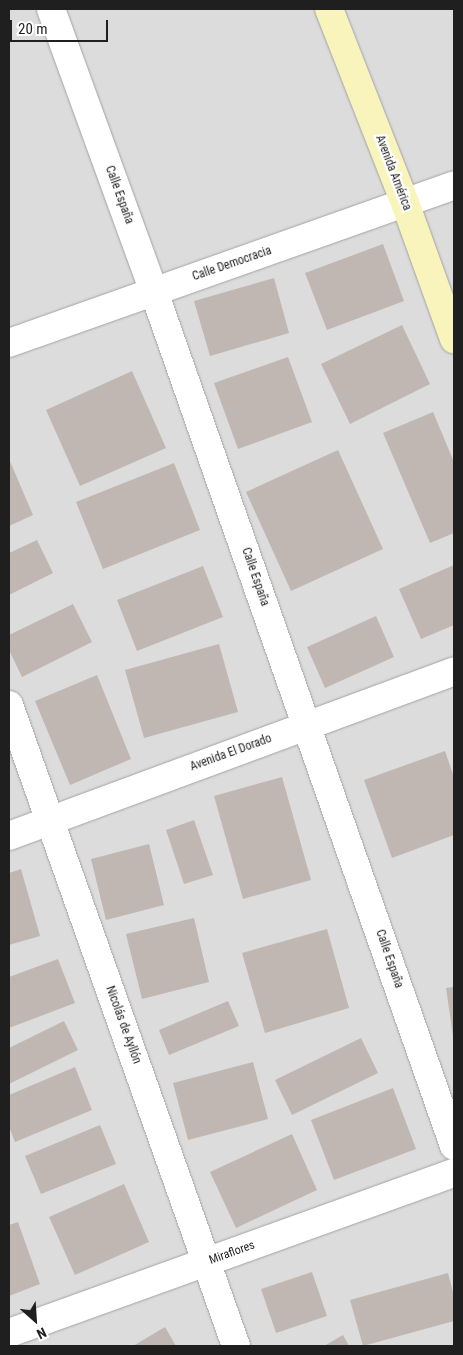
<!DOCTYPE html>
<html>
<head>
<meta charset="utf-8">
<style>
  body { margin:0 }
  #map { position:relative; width:463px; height:1355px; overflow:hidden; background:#f0ebe6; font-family:"Roboto Condensed",sans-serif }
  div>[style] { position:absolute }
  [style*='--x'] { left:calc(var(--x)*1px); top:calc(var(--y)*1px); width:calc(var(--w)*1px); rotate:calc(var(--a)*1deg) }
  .residential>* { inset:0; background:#dddcdc }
  .building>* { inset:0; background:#c0b7b2 }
  .roads { filter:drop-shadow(0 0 1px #a3a3a3) drop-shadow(0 0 1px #a3a3a3) }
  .street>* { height:28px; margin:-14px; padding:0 14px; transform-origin:14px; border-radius:14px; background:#fff }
  .secondary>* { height:28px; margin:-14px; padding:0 14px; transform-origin:14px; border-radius:14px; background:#f8f4bc }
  span { translate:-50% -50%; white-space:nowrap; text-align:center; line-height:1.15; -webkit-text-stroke:4.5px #fff; paint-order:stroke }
  .street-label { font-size:12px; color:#1f1f1f }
  .frame { position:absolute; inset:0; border:10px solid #1f1f1f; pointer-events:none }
  .north { position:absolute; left:10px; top:1295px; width:50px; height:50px; -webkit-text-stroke:4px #fff; paint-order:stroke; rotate:154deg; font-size:14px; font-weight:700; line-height:20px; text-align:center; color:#1f1f1f }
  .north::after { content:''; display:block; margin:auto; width:18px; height:22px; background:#1f1f1f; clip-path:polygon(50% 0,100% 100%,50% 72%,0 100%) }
  .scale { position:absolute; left:10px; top:20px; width:98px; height:22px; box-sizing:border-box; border:2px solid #1f1f1f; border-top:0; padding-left:6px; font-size:15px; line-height:18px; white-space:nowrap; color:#1f1f1f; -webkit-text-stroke:4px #fff; paint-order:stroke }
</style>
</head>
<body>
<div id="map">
  <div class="residential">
    <div style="clip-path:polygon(9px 9px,454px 9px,454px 1346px,9px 1346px)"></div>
  </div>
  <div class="building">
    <div style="clip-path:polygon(383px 244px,404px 301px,327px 330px,305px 273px)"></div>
    <div style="clip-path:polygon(274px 278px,289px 333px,210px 356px,194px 301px)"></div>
    <div style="clip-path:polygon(402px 325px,430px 384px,350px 424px,321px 364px)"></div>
    <div style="clip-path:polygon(288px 357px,312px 422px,238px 449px,214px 383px)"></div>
    <div style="clip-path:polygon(132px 371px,166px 448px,80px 486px,46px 410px)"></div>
    <div style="clip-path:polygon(433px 412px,454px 462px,454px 533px,430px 543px,383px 433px)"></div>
    <div style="clip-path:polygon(338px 450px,383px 549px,291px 591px,246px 492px)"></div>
    <div style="clip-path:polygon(9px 459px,33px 515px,9px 526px)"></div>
    <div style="clip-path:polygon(174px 463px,200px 530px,103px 569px,76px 502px)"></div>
    <div style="clip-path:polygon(37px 540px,53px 573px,9px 595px,9px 553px)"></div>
    <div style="clip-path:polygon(454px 565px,454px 625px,421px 639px,399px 589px)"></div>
    <div style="clip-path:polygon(203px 566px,223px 617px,137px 651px,117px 600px)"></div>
    <div style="clip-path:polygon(73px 604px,92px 642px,22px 677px,9px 650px,9px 635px)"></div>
    <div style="clip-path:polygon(376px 616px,394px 657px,325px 688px,307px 647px)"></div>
    <div style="clip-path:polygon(219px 644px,238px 712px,144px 738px,125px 670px)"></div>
    <div style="clip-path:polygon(97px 675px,131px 759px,70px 785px,35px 701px)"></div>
    <div style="clip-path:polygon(445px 751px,454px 777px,454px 835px,392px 858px,364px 780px)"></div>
    <div style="clip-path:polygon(282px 777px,311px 880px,243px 899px,214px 796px)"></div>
    <div style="clip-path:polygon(194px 820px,213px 875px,184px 884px,166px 830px)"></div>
    <div style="clip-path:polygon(149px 844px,164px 905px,106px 920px,91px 859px)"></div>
    <div style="clip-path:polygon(21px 869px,40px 936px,9px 945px,9px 873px)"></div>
    <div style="clip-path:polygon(194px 918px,209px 982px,142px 999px,126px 934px)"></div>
    <div style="clip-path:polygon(327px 929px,349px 1008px,265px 1033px,242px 953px)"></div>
    <div style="clip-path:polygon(58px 959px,75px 1003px,9px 1028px,9px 977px)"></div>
    <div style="clip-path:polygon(454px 987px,454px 1036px,453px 1036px,446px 988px)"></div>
    <div style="clip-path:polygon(228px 1001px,239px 1026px,169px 1055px,159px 1030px)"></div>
    <div style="clip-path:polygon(64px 1021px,78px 1050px,9px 1084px,9px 1048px)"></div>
    <div style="clip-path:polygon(361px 1038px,378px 1073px,292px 1115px,275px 1080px)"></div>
    <div style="clip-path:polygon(253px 1062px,268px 1119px,188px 1140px,173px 1083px)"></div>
    <div style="clip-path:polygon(75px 1067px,92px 1110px,15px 1142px,9px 1127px,9px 1095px)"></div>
    <div style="clip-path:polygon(393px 1088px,416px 1149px,334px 1180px,311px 1120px)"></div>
    <div style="clip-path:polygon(100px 1125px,116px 1164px,41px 1194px,25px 1156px)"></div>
    <div style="clip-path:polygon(292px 1134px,317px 1190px,236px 1228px,210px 1172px)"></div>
    <div style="clip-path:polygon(124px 1184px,149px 1242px,75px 1275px,49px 1217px)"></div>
    <div style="clip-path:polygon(18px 1222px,40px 1284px,9px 1296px,9px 1225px)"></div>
    <div style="clip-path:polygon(312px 1272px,327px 1316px,276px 1333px,261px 1289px)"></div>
    <div style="clip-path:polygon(448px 1273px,454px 1296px,454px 1321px,363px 1346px,350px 1300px)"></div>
    <div style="clip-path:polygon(165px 1327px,176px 1346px,133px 1346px)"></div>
    <div style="clip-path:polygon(343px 1335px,349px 1346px,324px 1346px)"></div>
  </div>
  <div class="roads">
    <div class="street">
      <div style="--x:51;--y:9;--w:301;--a:70"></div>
      <div style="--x:154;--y:292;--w:905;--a:70.64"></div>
      <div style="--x:9;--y:343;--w:472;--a:-19.5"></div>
      <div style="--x:9;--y:705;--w:680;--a:70.5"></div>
      <div style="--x:9;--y:836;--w:475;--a:-20.3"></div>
      <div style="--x:9;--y:1333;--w:473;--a:-19.8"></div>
    </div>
    <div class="secondary">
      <div style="--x:329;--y:9;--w:208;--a:68.6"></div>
      <div style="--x:405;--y:203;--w:145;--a:70.2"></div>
    </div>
  </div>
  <div class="street-label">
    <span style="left:393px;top:173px;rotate:69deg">Avenida América</span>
    <span style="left:119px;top:195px;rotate:70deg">Calle España</span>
    <span style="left:232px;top:264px;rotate:-19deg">Calle Democracia</span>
    <span style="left:255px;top:577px;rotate:71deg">Calle España</span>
    <span style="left:231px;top:753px;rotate:-20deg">Avenida El Dorado</span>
    <span style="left:389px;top:959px;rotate:71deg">Calle España</span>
    <span style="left:123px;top:1025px;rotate:70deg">Nicolás de Ayllón</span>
    <span style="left:232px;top:1253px;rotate:-20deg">Miraflores</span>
  </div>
  <div class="frame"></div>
  <div class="north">N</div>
  <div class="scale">20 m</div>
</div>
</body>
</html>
